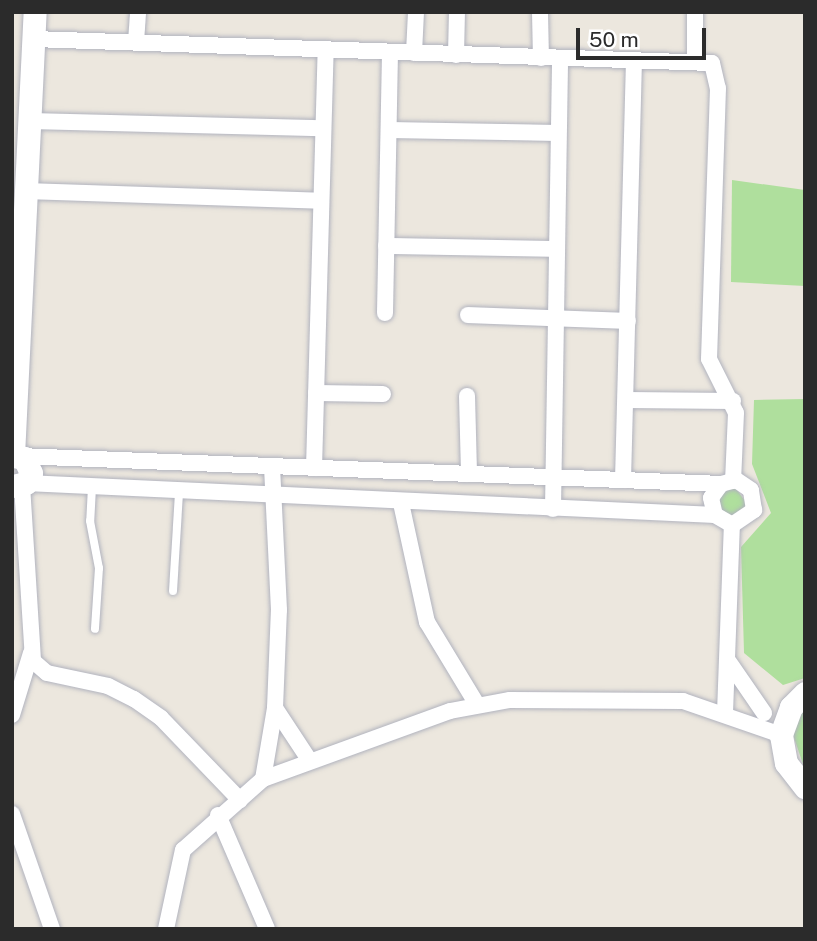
<!DOCTYPE html>
<html>
<head>
<meta charset="utf-8">
<style>
  body { margin:0 }
  #map { position:relative; width:817px; height:941px; overflow:hidden; background:#ece7de; font-family:"Public Sans",sans-serif }
  div>[style] { position:absolute }
  [style*='--x'] { left:calc(var(--x)*1px); top:calc(var(--y)*1px); width:calc(var(--w)*1px); rotate:calc(var(--a)*1deg) }
  .green>* { inset:0; background:#afdf9d }
  .roads { filter:drop-shadow(0 0 2px #b1b3be) drop-shadow(0 0 2px #b1b3be) }
  .lane>* { height:8px; margin:-4px; padding:0 4px; transform-origin:4px; border-radius:4px; background:#fff }
  .street>* { height:16px; margin:-8px; padding:0 8px; transform-origin:8px; border-radius:8px; background:#fff }
  .secondary>* { height:23px; margin:-11.5px; padding:0 11.5px; transform-origin:11.5px; border-radius:11.5px; background:#fff }
  span { translate:-50% -50%; white-space:nowrap; text-align:center; line-height:1.15; -webkit-text-stroke:5px #fff; paint-order:stroke }
  .frame { position:absolute; inset:0; border:14px solid #2b2b2b; pointer-events:none }
  .scale { position:absolute; left:576px; top:28px; width:130px; height:32px; box-sizing:border-box; border:4px solid #2b2b2b; border-top:0; padding-left:9px; font-size:21px; line-height:24px; white-space:nowrap; color:#2b2b2b; -webkit-text-stroke:5px #fff; paint-order:stroke }
</style>
</head>
<body>
<div id="map">
  <div class="green">
    <div style="clip-path:polygon(732px 180px,805px 190px,805px 286px,731px 282px)"></div>
    <div style="clip-path:polygon(805px 399px,805px 678px,783px 685px,744px 653px,741px 547px,771px 513px,752px 464px,754px 400px)"></div>
    <div style="clip-path:polygon(735px 487px,747px 504px,737px 517px,721px 514px,719px 493px)"></div>
    <div style="clip-path:polygon(805px 707px,805px 770px,792px 732px)"></div>
  </div>
  <div class="roads">
    <div class="lane">
      <div style="--x:92;--y:487;--w:34;--a:93"></div>
      <div style="--x:90;--y:521;--w:48;--a:79.2"></div>
      <div style="--x:99;--y:568;--w:61;--a:93.8"></div>
      <div style="--x:173;--y:591;--w:98;--a:-86.5"></div>
    </div>
    <div class="street">
      <div style="--x:540;--y:12;--w:46;--a:88.8"></div>
      <div style="--x:34;--y:39;--w:678;--a:2.03"></div>
      <div style="--x:712;--y:63;--w:26;--a:77"></div>
      <div style="--x:718;--y:88;--w:271;--a:91.9"></div>
      <div style="--x:709;--y:359;--w:60;--a:63.4"></div>
      <div style="--x:736;--y:413;--w:68;--a:92.5"></div>
      <div style="--x:136;--y:42;--w:30;--a:-86"></div>
      <div style="--x:414;--y:53;--w:41;--a:-87.2"></div>
      <div style="--x:456;--y:55;--w:43;--a:-88.7"></div>
      <div style="--x:695;--y:60;--w:48;--a:-90"></div>
      <div style="--x:30;--y:121;--w:292;--a:1.4"></div>
      <div style="--x:389;--y:130;--w:169;--a:1"></div>
      <div style="--x:26;--y:191;--w:294;--a:1.9"></div>
      <div style="--x:386;--y:246;--w:171;--a:1"></div>
      <div style="--x:385;--y:313;--w:261;--a:-88.9"></div>
      <div style="--x:468;--y:315;--w:160;--a:2.1"></div>
      <div style="--x:316;--y:393;--w:67;--a:0.9"></div>
      <div style="--x:467;--y:396;--w:78;--a:88.5"></div>
      <div style="--x:626;--y:400;--w:107;--a:0.5"></div>
      <div style="--x:19;--y:456;--w:703;--a:2.28"></div>
      <div style="--x:314;--y:468;--w:418;--a:-88.4"></div>
      <div style="--x:623;--y:480;--w:420;--a:-88.5"></div>
      <div style="--x:26;--y:483;--w:690;--a:2.66"></div>
      <div style="--x:715;--y:515;--w:20;--a:30"></div>
      <div style="--x:732;--y:525;--w:27;--a:-34"></div>
      <div style="--x:754;--y:510;--w:20;--a:-99"></div>
      <div style="--x:751;--y:490;--w:18;--a:-146"></div>
      <div style="--x:736;--y:480;--w:16;--a:165"></div>
      <div style="--x:721;--y:484;--w:17;--a:126"></div>
      <div style="--x:711;--y:498;--w:17;--a:77"></div>
      <div style="--x:22;--y:485;--w:176;--a:86.4"></div>
      <div style="--x:33;--y:661;--w:18;--a:41"></div>
      <div style="--x:47;--y:673;--w:62;--a:12"></div>
      <div style="--x:108;--y:686;--w:29;--a:27"></div>
      <div style="--x:134;--y:699;--w:33;--a:35"></div>
      <div style="--x:161;--y:718;--w:114;--a:46.1"></div>
      <div style="--x:401;--y:503;--w:122;--a:77.7"></div>
      <div style="--x:427;--y:622;--w:95;--a:58.8"></div>
      <div style="--x:553;--y:509;--w:451;--a:-89.1"></div>
      <div style="--x:729;--y:662;--w:62;--a:55.5"></div>
      <div style="--x:275;--y:708;--w:60;--a:56.6"></div>
      <div style="--x:725;--y:713;--w:188;--a:-87.9"></div>
      <div style="--x:12;--y:715;--w:65;--a:-73"></div>
      <div style="--x:263;--y:779;--w:72;--a:-80.4"></div>
      <div style="--x:275;--y:708;--w:98;--a:-87.7"></div>
      <div style="--x:279;--y:610;--w:144;--a:-92.8"></div>
      <div style="--x:12;--y:814;--w:122;--a:70.8"></div>
      <div style="--x:218;--y:815;--w:124;--a:66.7"></div>
      <div style="--x:166;--y:929;--w:81;--a:-77.9"></div>
      <div style="--x:183;--y:850;--w:107;--a:-41.6"></div>
      <div style="--x:263;--y:779;--w:199;--a:-20"></div>
      <div style="--x:450;--y:711;--w:61;--a:-10.4"></div>
      <div style="--x:510;--y:700;--w:173;--a:0.3"></div>
      <div style="--x:683;--y:701;--w:104;--a:19.1"></div>
    </div>
    <div class="secondary">
      <div style="--x:13;--y:455;--w:444;--a:-87.2"></div>
      <div style="--x:12;--y:456;--w:12;--a:9"></div>
      <div style="--x:24;--y:458;--w:17;--a:65"></div>
      <div style="--x:31;--y:473;--w:11;--a:117"></div>
      <div style="--x:26;--y:483;--w:14;--a:168"></div>
      <div style="--x:805;--y:693;--w:20;--a:135"></div>
      <div style="--x:791;--y:707;--w:30;--a:110"></div>
      <div style="--x:781;--y:735;--w:28;--a:80"></div>
      <div style="--x:786;--y:763;--w:31;--a:52"></div>
    </div>
  </div>
  <div class="frame"></div>
  <div class="scale">50 m</div>
</div>
</body>
</html>
